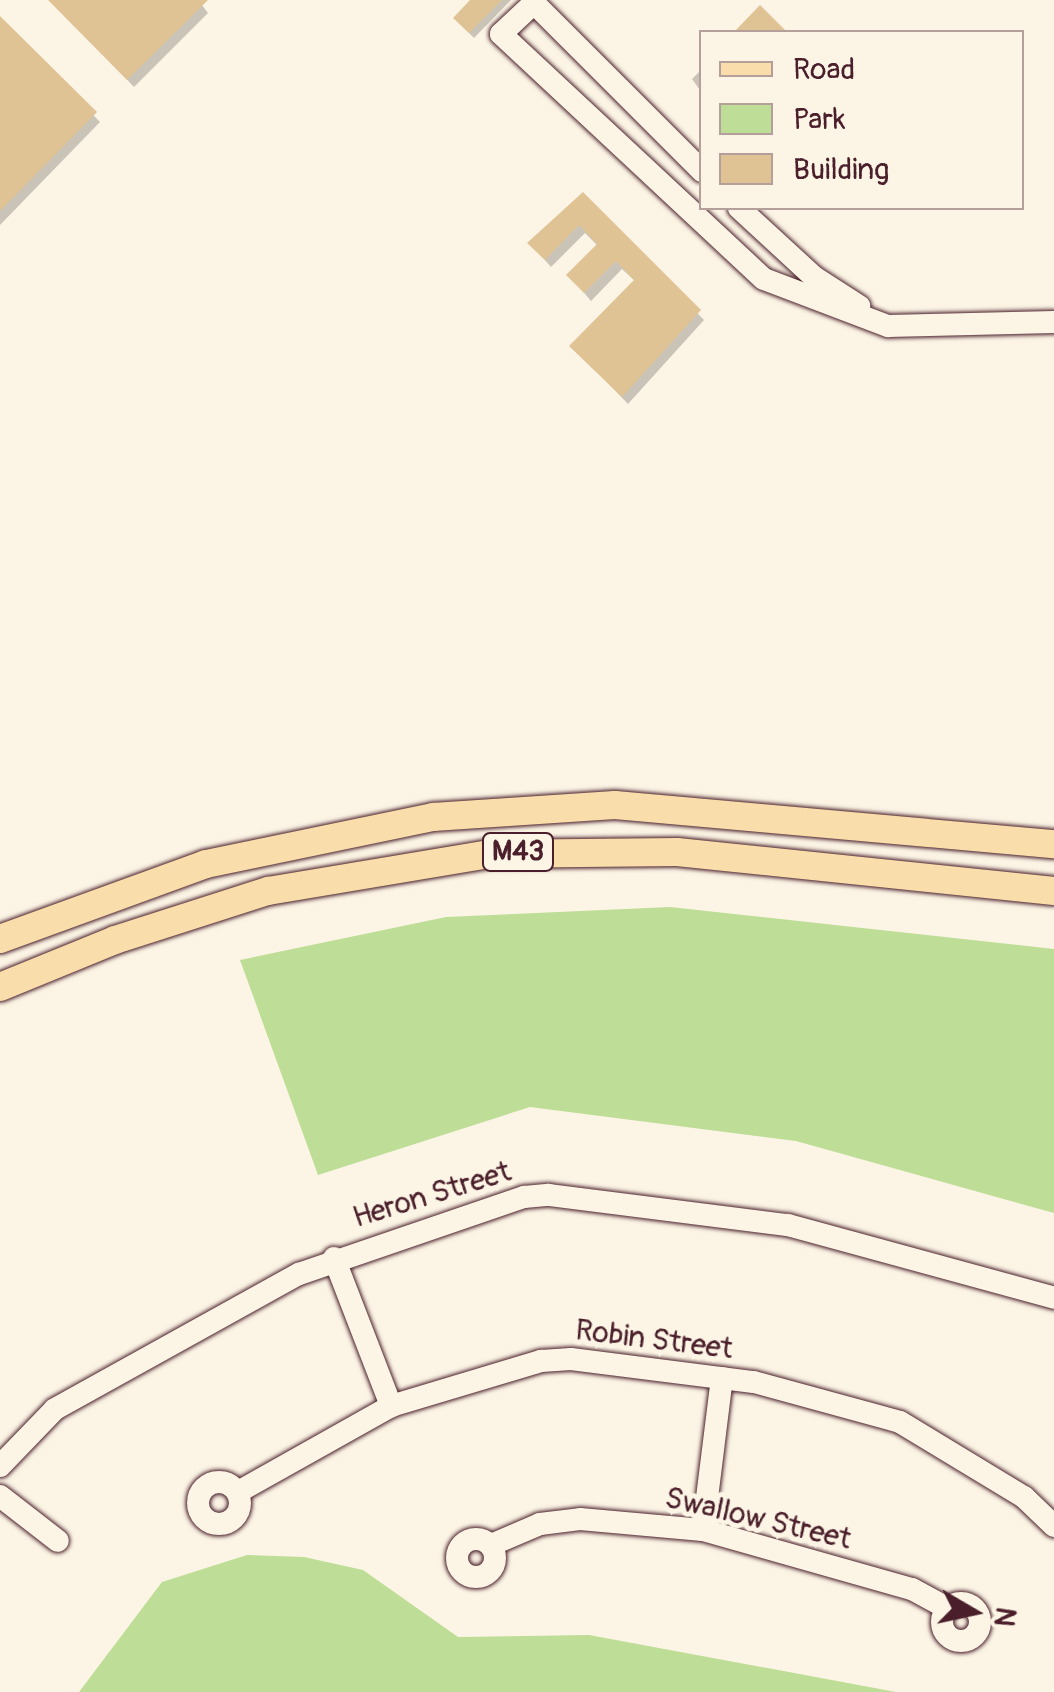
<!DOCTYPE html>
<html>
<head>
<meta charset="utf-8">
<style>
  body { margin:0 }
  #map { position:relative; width:1054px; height:1692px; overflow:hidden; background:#fcf5e5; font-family:Pangolin,sans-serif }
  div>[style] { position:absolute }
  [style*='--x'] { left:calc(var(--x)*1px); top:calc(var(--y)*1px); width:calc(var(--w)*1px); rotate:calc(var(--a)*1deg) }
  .green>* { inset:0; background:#bedd96 }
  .shadow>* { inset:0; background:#0003 }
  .building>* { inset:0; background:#e0c394 }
  .roads { filter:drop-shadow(0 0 2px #4a1f2b) drop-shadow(0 0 2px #4a1f2b) }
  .minor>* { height:22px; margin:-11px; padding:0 11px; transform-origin:11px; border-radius:11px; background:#fcf5e5 }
  .minor>.ring { margin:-11px; padding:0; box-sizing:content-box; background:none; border:22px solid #fcf5e5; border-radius:50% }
  .major>* { height:28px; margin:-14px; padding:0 14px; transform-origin:14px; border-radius:14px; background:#f9deab }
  span { translate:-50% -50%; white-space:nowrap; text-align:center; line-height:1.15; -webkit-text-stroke:10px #fcf5e5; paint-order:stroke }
  .shield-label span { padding:2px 8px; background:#fcf5e5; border:2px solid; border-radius:8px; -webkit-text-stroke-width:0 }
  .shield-label { font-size:28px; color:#4a1f2b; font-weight:700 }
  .street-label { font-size:30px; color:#4a1f2b }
  .legend { position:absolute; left:699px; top:30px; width:325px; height:180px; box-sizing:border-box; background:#fcf5e5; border:2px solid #b59f9b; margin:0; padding:12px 18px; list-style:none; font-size:30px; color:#4a1f2b }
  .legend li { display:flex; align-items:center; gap:20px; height:50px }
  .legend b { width:50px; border:2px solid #b59f9b }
  .north { position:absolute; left:924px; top:1562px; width:100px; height:100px; -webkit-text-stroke:8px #fcf5e5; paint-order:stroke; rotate:99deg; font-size:28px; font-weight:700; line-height:40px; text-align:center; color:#4a1f2b }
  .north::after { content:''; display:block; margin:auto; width:35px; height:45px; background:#4a1f2b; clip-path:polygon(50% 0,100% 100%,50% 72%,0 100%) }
</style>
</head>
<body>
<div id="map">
  <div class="green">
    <div style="clip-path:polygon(670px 907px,1054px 949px,1054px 1213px,796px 1141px,530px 1107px,318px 1175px,240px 960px,446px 917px)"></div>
    <div style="clip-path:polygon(247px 1555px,304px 1557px,363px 1570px,458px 1637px,589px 1635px,896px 1692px,79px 1692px,162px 1582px)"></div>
  </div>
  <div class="shadow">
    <div style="clip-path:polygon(51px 0,198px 0,208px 13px,134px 87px)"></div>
    <div style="clip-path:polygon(474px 0,511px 0,474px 38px,460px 24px)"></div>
    <div style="clip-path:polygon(0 19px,100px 122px,0 225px)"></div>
    <div style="clip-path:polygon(702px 69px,702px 93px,692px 79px)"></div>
    <div style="clip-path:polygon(583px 195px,704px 320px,628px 404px,572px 346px,636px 282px,622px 269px,591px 301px,570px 276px,598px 246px,585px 233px,551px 267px,530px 243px)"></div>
  </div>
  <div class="building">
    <div style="clip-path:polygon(48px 0,208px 0,127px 80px)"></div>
    <div style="clip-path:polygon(502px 0,469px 33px,453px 18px,470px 0)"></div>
    <div style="clip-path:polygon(760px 5px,787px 32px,734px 32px)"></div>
    <div style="clip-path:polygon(0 16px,97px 112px,0 211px)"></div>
    <div style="clip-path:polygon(583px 192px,701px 310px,622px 397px,569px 346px,634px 280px,616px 261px,584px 293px,566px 275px,597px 244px,579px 225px,545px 260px,527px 243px)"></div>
  </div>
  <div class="roads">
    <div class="minor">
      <div style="--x:702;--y:171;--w:238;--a:-135"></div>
      <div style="--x:534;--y:3;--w:45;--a:136.8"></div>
      <div style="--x:501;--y:34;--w:359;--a:43"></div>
      <div style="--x:764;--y:279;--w:133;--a:20.8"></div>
      <div style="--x:888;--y:326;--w:166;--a:-1.4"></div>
      <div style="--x:739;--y:208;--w:102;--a:42.6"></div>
      <div style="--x:814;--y:277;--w:54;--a:32.8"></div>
      <div style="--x:334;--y:1258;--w:159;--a:68.9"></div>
      <div style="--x:0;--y:1466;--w:79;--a:-46"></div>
      <div style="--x:55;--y:1409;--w:279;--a:-29"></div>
      <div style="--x:299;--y:1274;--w:238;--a:-18.9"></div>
      <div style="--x:524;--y:1197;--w:25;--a:-5"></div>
      <div style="--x:549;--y:1195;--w:241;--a:7.2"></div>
      <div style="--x:788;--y:1225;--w:276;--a:15.3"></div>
      <div class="ring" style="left:198px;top:1482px;width:20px;height:20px"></div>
      <div style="--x:238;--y:1492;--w:176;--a:-29.3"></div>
      <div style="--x:391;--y:1406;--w:157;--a:-16.7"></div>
      <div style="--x:541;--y:1361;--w:30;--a:-4"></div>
      <div style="--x:571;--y:1359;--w:184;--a:7.2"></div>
      <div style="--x:754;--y:1382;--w:151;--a:15.3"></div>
      <div style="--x:900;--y:1422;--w:145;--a:31.2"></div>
      <div style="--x:1024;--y:1497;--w:42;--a:44"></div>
      <div style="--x:0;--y:1496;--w:73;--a:37.8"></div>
      <div style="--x:703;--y:1530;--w:153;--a:-82.9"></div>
      <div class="ring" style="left:457px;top:1539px;width:16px;height:16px"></div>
      <div style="--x:491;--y:1545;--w:53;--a:-23.2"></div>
      <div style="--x:540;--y:1524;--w:40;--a:-7.1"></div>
      <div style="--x:580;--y:1519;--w:123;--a:5.1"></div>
      <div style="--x:703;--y:1530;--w:217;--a:15.8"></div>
      <div style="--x:912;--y:1589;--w:42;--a:28.4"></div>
      <div class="ring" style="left:942px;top:1603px;width:16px;height:16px"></div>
    </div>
    <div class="major">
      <div style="--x:0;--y:939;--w:219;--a:-20"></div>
      <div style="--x:206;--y:864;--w:232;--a:-11.7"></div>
      <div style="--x:433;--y:817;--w:182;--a:-3.8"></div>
      <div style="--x:615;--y:805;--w:441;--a:5.1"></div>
      <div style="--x:0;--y:987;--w:124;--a:-22.2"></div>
      <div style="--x:115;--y:940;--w:161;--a:-17.8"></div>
      <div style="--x:268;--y:891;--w:223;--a:-9.5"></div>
      <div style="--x:488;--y:854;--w:189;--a:-0.6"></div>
      <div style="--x:677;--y:852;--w:379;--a:5.9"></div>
    </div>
  </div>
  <div class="shield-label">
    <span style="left:518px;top:852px">M43</span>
  </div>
  <div class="street-label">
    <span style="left:432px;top:1195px;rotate:-17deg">Heron Street</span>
    <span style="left:654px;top:1340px;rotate:7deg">Robin Street</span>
    <span style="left:758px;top:1519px;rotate:13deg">Swallow Street</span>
  </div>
  <ul class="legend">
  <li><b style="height:12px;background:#f9deab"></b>Road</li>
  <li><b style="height:28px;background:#bedd96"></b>Park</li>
  <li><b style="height:28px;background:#e0c394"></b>Building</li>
  </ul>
  <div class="north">N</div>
</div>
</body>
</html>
